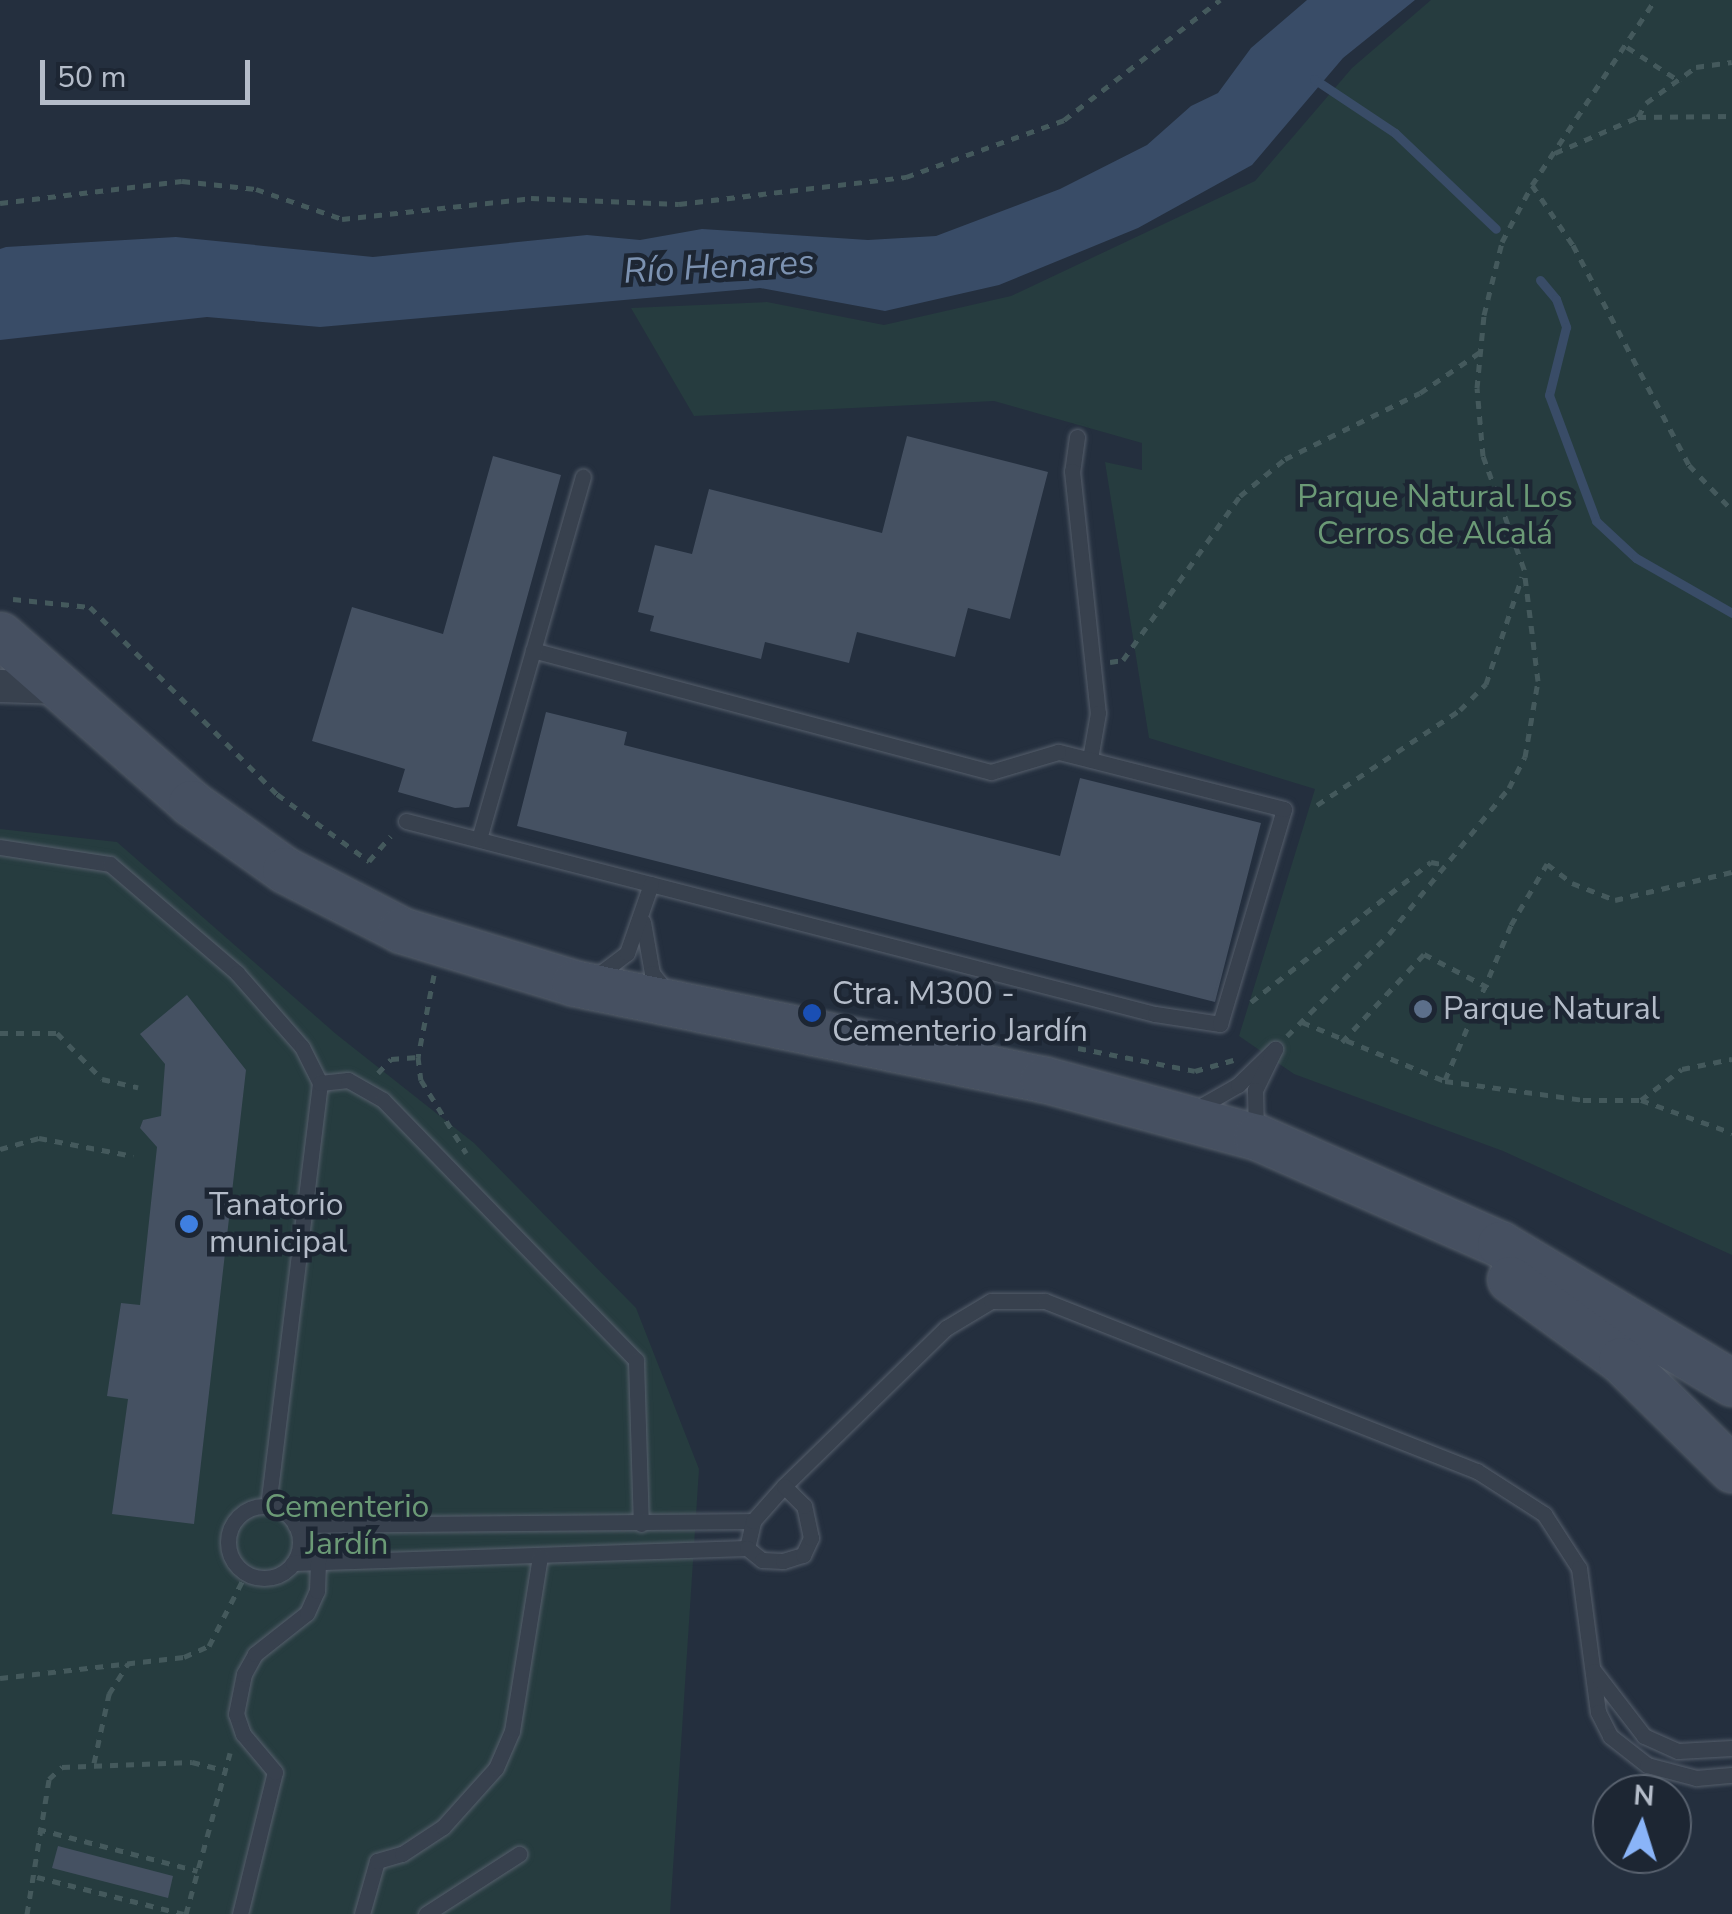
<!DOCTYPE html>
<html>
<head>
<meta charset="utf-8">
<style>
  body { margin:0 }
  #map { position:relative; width:1732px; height:1914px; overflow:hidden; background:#242f3e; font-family:"Nunito Sans",sans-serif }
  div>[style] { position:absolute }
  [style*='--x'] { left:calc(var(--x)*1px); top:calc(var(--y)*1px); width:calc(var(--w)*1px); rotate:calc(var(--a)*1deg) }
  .green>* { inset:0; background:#263c3f }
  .water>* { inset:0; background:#394c67 }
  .stream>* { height:9px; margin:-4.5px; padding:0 4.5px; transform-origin:4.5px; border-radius:4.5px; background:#394c67 }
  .building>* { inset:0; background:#455162 }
  .path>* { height:5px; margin-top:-2.5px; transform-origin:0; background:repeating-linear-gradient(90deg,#44595c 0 8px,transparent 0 16px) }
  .roads { filter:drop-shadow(0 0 2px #565f6c) drop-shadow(0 0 2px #565f6c) }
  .service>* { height:15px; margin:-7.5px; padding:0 7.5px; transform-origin:7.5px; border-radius:7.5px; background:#38414e }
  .service>.ring { margin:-7.5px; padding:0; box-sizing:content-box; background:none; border:15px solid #38414e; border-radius:50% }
  .minor>* { height:32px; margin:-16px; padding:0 16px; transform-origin:16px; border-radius:16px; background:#38414e }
  .secondary>* { height:45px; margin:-22.5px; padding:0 22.5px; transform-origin:22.5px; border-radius:22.5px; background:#465061 }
  .dots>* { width:28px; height:28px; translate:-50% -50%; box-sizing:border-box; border:5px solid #1d2633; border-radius:50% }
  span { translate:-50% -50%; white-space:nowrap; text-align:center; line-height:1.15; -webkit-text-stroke:9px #1d2633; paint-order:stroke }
  .park-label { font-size:32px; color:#6b9a76 }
  .poi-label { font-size:32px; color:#b4bcc9 }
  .left { translate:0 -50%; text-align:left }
  .water-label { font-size:35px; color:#7c92b1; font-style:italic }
  .north { position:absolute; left:1592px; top:1774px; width:100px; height:100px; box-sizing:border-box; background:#1d2633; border:2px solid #59626f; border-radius:50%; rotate:4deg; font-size:28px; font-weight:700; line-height:40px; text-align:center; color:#b4bcc9 }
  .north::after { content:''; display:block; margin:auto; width:35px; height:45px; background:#8ab4f8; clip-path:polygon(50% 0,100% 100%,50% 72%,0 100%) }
  .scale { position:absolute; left:40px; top:60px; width:210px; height:45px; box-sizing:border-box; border:5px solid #b4bcc9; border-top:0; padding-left:12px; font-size:30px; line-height:35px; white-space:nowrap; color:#b4bcc9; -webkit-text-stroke:8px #1d2633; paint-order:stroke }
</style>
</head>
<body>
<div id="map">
  <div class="green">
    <div style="clip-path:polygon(1431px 0,1732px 0,1732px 1255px,1503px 1151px,1294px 1074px,1239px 1036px,1315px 789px,1149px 738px,1105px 462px,1142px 470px,1142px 443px,994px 401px,694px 416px,631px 308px,767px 302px,884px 325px,1011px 296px,1255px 181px,1352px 68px)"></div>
    <div style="clip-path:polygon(0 829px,117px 842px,336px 1034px,474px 1143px,636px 1308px,699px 1469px,670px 1914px,0 1914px)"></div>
  </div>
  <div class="water">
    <div style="clip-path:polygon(1307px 0,1415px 0,1343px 58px,1252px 165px,1138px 228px,999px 285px,885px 311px,760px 288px,320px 327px,207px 317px,0 340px,0 249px,6px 247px,176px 237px,373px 257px,587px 235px,640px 240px,702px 229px,868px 240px,936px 236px,1060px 189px,1147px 145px,1191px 106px,1218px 93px,1251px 48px)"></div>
  </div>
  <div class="stream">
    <div style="--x:1314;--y:79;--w:97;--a:33.7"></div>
    <div style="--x:1395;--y:133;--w:139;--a:43.5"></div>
    <div style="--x:1540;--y:280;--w:25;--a:50"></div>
    <div style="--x:1556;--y:299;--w:30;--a:70"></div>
    <div style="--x:1566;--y:327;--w:70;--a:104"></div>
    <div style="--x:1549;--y:395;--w:134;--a:69.5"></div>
    <div style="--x:1596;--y:521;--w:54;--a:42.8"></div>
    <div style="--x:1636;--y:558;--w:111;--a:29.8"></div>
  </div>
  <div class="building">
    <div style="clip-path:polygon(907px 436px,1048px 472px,1010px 619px,968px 608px,955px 657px,857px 632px,849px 663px,765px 642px,761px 659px,650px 631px,654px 616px,638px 612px,655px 545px,692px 554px,709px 489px,882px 533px)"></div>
    <div style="clip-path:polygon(493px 456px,561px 475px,469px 807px,455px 808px,398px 792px,405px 769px,312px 741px,352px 607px,443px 634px)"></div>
    <div style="clip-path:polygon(546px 712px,627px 732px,624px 745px,1060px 856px,1080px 778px,1261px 823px,1215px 1002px,517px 826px)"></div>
    <div style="clip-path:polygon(187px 995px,246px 1070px,194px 1524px,112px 1514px,128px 1399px,107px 1396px,121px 1303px,140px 1305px,157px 1147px,140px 1128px,143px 1120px,161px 1116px,165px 1064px,140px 1034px)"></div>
    <div style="clip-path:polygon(58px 1846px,173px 1876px,168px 1898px,52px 1868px)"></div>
  </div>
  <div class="path">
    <div style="--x:1627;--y:47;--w:64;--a:32.9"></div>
    <div style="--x:1638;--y:117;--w:16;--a:-60"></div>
    <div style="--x:1646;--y:103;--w:62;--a:-35.8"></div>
    <div style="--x:1696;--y:67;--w:36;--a:-8"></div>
    <div style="--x:1555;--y:153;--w:90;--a:-23.4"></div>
    <div style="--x:1638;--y:117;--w:94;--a:-0.6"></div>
    <div style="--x:1532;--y:185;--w:73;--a:55.7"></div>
    <div style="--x:1573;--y:245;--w:249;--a:62.2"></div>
    <div style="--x:1689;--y:465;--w:62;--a:46.3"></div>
    <div style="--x:0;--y:203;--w:183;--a:-6.9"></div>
    <div style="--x:182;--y:181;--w:74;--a:6.2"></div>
    <div style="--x:256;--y:189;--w:91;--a:19.2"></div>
    <div style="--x:342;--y:219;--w:190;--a:-6.3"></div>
    <div style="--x:531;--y:198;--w:148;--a:2.3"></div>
    <div style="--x:679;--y:204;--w:229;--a:-6.8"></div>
    <div style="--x:906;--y:177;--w:168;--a:-19.8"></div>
    <div style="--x:1064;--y:120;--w:197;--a:-37.6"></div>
    <div style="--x:13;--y:599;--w:77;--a:5.9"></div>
    <div style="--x:90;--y:607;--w:264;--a:45"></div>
    <div style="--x:277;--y:794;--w:114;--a:36.1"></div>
    <div style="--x:369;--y:861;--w:33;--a:-49"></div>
    <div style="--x:1110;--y:662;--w:13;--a:-9"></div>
    <div style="--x:1123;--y:660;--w:201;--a:-54.5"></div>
    <div style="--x:1240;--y:496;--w:58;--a:-39.4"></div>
    <div style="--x:1285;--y:459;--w:150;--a:-26.1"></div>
    <div style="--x:1420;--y:393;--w:73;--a:-34.3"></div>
    <div style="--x:1317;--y:805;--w:172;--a:-33.6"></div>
    <div style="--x:1460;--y:710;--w:37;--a:-45"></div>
    <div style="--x:1486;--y:684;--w:113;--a:-71.4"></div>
    <div style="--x:434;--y:975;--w:84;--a:101"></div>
    <div style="--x:418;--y:1057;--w:23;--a:83"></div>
    <div style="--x:421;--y:1080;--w:86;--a:58.3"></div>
    <div style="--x:1251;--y:1002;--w:228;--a:-37.9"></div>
    <div style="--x:1431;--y:862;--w:15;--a:11"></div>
    <div style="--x:1302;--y:1022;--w:155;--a:22.4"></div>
    <div style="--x:1445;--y:1081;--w:139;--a:7.8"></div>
    <div style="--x:1583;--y:1100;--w:58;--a:0"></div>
    <div style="--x:1641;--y:1100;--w:97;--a:19.9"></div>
    <div style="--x:0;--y:1033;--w:57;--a:0"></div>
    <div style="--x:57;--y:1033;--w:64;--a:45.6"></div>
    <div style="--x:102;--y:1079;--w:37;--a:13"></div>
    <div style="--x:1287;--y:1036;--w:144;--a:-45"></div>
    <div style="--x:1389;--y:934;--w:189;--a:-50.6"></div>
    <div style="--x:1509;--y:788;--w:35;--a:-63"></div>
    <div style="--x:1525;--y:757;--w:77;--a:-80.3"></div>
    <div style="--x:1538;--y:681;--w:113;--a:-97.1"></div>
    <div style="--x:1524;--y:569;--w:120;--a:-109.9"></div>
    <div style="--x:1483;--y:456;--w:68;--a:-95"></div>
    <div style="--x:1477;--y:388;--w:73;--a:-84.5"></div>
    <div style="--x:1484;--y:315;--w:75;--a:-76.1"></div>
    <div style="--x:1502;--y:242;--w:64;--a:-62.2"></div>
    <div style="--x:1532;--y:185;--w:222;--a:-56.4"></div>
    <div style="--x:1342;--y:1042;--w:120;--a:-47"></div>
    <div style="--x:1424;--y:954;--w:73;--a:27.6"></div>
    <div style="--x:1078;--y:1048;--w:119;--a:11.1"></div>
    <div style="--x:1195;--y:1071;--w:40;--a:-16"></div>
    <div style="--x:378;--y:1073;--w:19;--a:-47"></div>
    <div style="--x:391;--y:1059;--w:27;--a:-4"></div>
    <div style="--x:1445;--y:1080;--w:168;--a:-66.9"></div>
    <div style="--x:1511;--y:925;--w:71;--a:-59.5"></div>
    <div style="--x:1547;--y:864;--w:31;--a:37"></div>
    <div style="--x:1572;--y:883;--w:46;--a:21.6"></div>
    <div style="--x:1615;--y:900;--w:120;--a:-13.5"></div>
    <div style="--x:1641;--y:1100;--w:51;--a:-37.1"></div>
    <div style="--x:1682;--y:1069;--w:51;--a:-11.3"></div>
    <div style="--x:0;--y:1149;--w:41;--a:-15.8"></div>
    <div style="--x:39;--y:1138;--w:96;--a:10.8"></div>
    <div style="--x:0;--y:1678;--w:185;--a:-6.5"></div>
    <div style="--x:184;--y:1657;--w:27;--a:-24"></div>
    <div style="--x:209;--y:1646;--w:81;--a:-62.8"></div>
    <div style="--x:94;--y:1763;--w:71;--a:-77.7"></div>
    <div style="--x:109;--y:1694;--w:36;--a:-58"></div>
    <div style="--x:38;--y:1829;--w:165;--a:14.7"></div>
    <div style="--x:37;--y:1877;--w:151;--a:14.2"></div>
    <div style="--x:27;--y:1914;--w:137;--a:-80.7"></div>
    <div style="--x:49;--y:1779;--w:18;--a:-43"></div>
    <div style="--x:62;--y:1767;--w:130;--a:-2.2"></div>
    <div style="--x:192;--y:1762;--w:34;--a:14"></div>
    <div style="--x:186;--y:1914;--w:167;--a:-74.7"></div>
  </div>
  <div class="roads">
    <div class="service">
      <div style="--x:1077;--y:437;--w:34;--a:98"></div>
      <div style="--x:1072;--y:471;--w:243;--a:83.9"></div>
      <div style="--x:1098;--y:713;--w:47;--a:99.9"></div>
      <div style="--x:406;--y:821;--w:773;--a:14.45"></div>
      <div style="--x:1155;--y:1014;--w:66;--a:8.7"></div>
      <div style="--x:1220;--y:1024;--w:224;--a:-73.4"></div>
      <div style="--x:1284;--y:809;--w:233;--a:-165.8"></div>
      <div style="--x:1058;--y:752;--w:70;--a:163.4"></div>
      <div style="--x:991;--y:772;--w:474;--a:-165.1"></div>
      <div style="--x:479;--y:839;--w:377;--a:-74"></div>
      <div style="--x:0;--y:847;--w:111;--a:8.8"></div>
      <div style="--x:110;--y:864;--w:167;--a:40.6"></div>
      <div style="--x:237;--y:973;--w:98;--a:48.7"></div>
      <div style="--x:302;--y:1047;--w:40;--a:63.4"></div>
      <div style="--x:320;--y:1083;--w:426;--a:97"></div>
      <div style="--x:643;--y:922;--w:52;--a:80"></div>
      <div style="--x:652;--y:973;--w:24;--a:52"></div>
      <div style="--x:598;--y:975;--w:36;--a:-37"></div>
      <div style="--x:627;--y:953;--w:73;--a:-70.8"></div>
      <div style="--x:320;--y:1083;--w:28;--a:-6"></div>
      <div style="--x:348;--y:1080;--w:40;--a:29.7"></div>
      <div style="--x:383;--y:1100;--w:363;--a:45.8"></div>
      <div style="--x:636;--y:1360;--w:164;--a:88.3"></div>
      <div style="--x:1194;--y:1110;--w:51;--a:-29.6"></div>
      <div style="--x:1238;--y:1085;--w:52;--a:-44.2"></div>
      <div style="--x:1275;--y:1049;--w:46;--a:116"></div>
      <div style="--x:1255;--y:1090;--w:43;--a:88.7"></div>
      <div class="ring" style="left:228px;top:1506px;width:57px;height:57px"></div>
      <div style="--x:295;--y:1525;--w:458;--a:-0.5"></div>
      <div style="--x:747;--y:1548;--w:28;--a:-77"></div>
      <div style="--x:753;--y:1521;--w:47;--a:-48.5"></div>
      <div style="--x:784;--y:1486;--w:226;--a:-44.3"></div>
      <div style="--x:946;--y:1328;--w:52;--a:-31"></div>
      <div style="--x:991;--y:1301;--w:54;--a:0"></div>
      <div style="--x:1045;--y:1301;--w:464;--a:21.5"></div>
      <div style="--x:1477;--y:1471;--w:80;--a:32.7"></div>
      <div style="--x:1544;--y:1514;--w:64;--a:57.1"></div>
      <div style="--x:1579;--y:1568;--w:145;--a:82.5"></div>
      <div style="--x:1598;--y:1712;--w:27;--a:63"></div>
      <div style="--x:1610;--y:1736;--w:47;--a:38.1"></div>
      <div style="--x:1647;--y:1765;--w:51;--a:14.9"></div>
      <div style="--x:1696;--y:1778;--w:36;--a:-5"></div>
      <div style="--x:293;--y:1563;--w:454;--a:-1.9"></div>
      <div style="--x:747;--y:1548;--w:19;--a:39"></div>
      <div style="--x:762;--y:1560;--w:21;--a:3"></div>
      <div style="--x:783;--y:1561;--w:21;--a:-17"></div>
      <div style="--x:803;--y:1555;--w:19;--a:-65"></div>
      <div style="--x:811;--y:1538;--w:33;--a:-102"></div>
      <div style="--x:804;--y:1506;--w:28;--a:-135"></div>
      <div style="--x:1594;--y:1671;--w:82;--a:52.4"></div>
      <div style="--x:1644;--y:1736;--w:37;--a:24"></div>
      <div style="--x:1678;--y:1751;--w:54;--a:-3.2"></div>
      <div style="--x:240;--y:1914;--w:146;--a:-76.2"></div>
      <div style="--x:275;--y:1772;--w:50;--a:-130.1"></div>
      <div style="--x:243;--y:1734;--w:21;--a:-109"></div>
      <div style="--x:236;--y:1714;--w:41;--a:-78.7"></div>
      <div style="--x:244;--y:1674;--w:23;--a:-61"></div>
      <div style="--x:255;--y:1654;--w:66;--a:-38.3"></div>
      <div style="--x:307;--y:1613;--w:24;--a:-66"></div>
      <div style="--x:317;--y:1591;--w:32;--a:-88"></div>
      <div style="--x:362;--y:1914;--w:55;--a:-74.2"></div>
      <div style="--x:377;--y:1861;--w:26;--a:-16"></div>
      <div style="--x:402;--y:1854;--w:49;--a:-33.4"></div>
      <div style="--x:443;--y:1827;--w:79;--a:-48.1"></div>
      <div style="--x:496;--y:1768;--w:40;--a:-66.6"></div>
      <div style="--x:512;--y:1731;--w:177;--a:-80.9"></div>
      <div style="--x:426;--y:1914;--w:111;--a:-32.8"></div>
    </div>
    <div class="minor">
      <div style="--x:0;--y:686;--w:61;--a:1.9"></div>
    </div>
    <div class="secondary">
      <div style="--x:0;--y:635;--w:254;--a:41.3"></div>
      <div style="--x:191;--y:803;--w:115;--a:35.5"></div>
      <div style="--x:285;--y:870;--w:131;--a:27.3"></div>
      <div style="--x:401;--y:930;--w:181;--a:17"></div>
      <div style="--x:574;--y:983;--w:479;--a:11.6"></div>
      <div style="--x:1043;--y:1079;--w:222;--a:15.2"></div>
      <div style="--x:1257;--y:1137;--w:266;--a:23.8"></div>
      <div style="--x:1500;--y:1244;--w:270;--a:30.9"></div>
      <div style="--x:1510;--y:1279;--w:137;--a:36.1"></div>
      <div style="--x:1621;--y:1360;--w:156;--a:44.5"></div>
    </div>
  </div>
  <div class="dots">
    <div style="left:1423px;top:1009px;background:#5c6f8a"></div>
    <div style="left:812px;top:1013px;background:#1a4fb4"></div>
    <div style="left:189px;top:1224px;background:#3f7fe0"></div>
  </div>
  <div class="park-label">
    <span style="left:1435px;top:516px">Parque Natural Los<br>Cerros de Alcalá</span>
    <span style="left:347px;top:1526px">Cementerio<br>Jardín</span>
  </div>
  <div class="poi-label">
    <span class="left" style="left:832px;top:1013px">Ctra. M300 -<br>Cementerio Jardín</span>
    <span class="left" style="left:1443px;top:1009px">Parque Natural</span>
    <span class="left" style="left:209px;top:1224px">Tanatorio<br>municipal</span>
  </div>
  <div class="water-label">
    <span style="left:719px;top:267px;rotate:-3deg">Río Henares</span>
  </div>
  <div class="north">N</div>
  <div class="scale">50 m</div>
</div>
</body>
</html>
